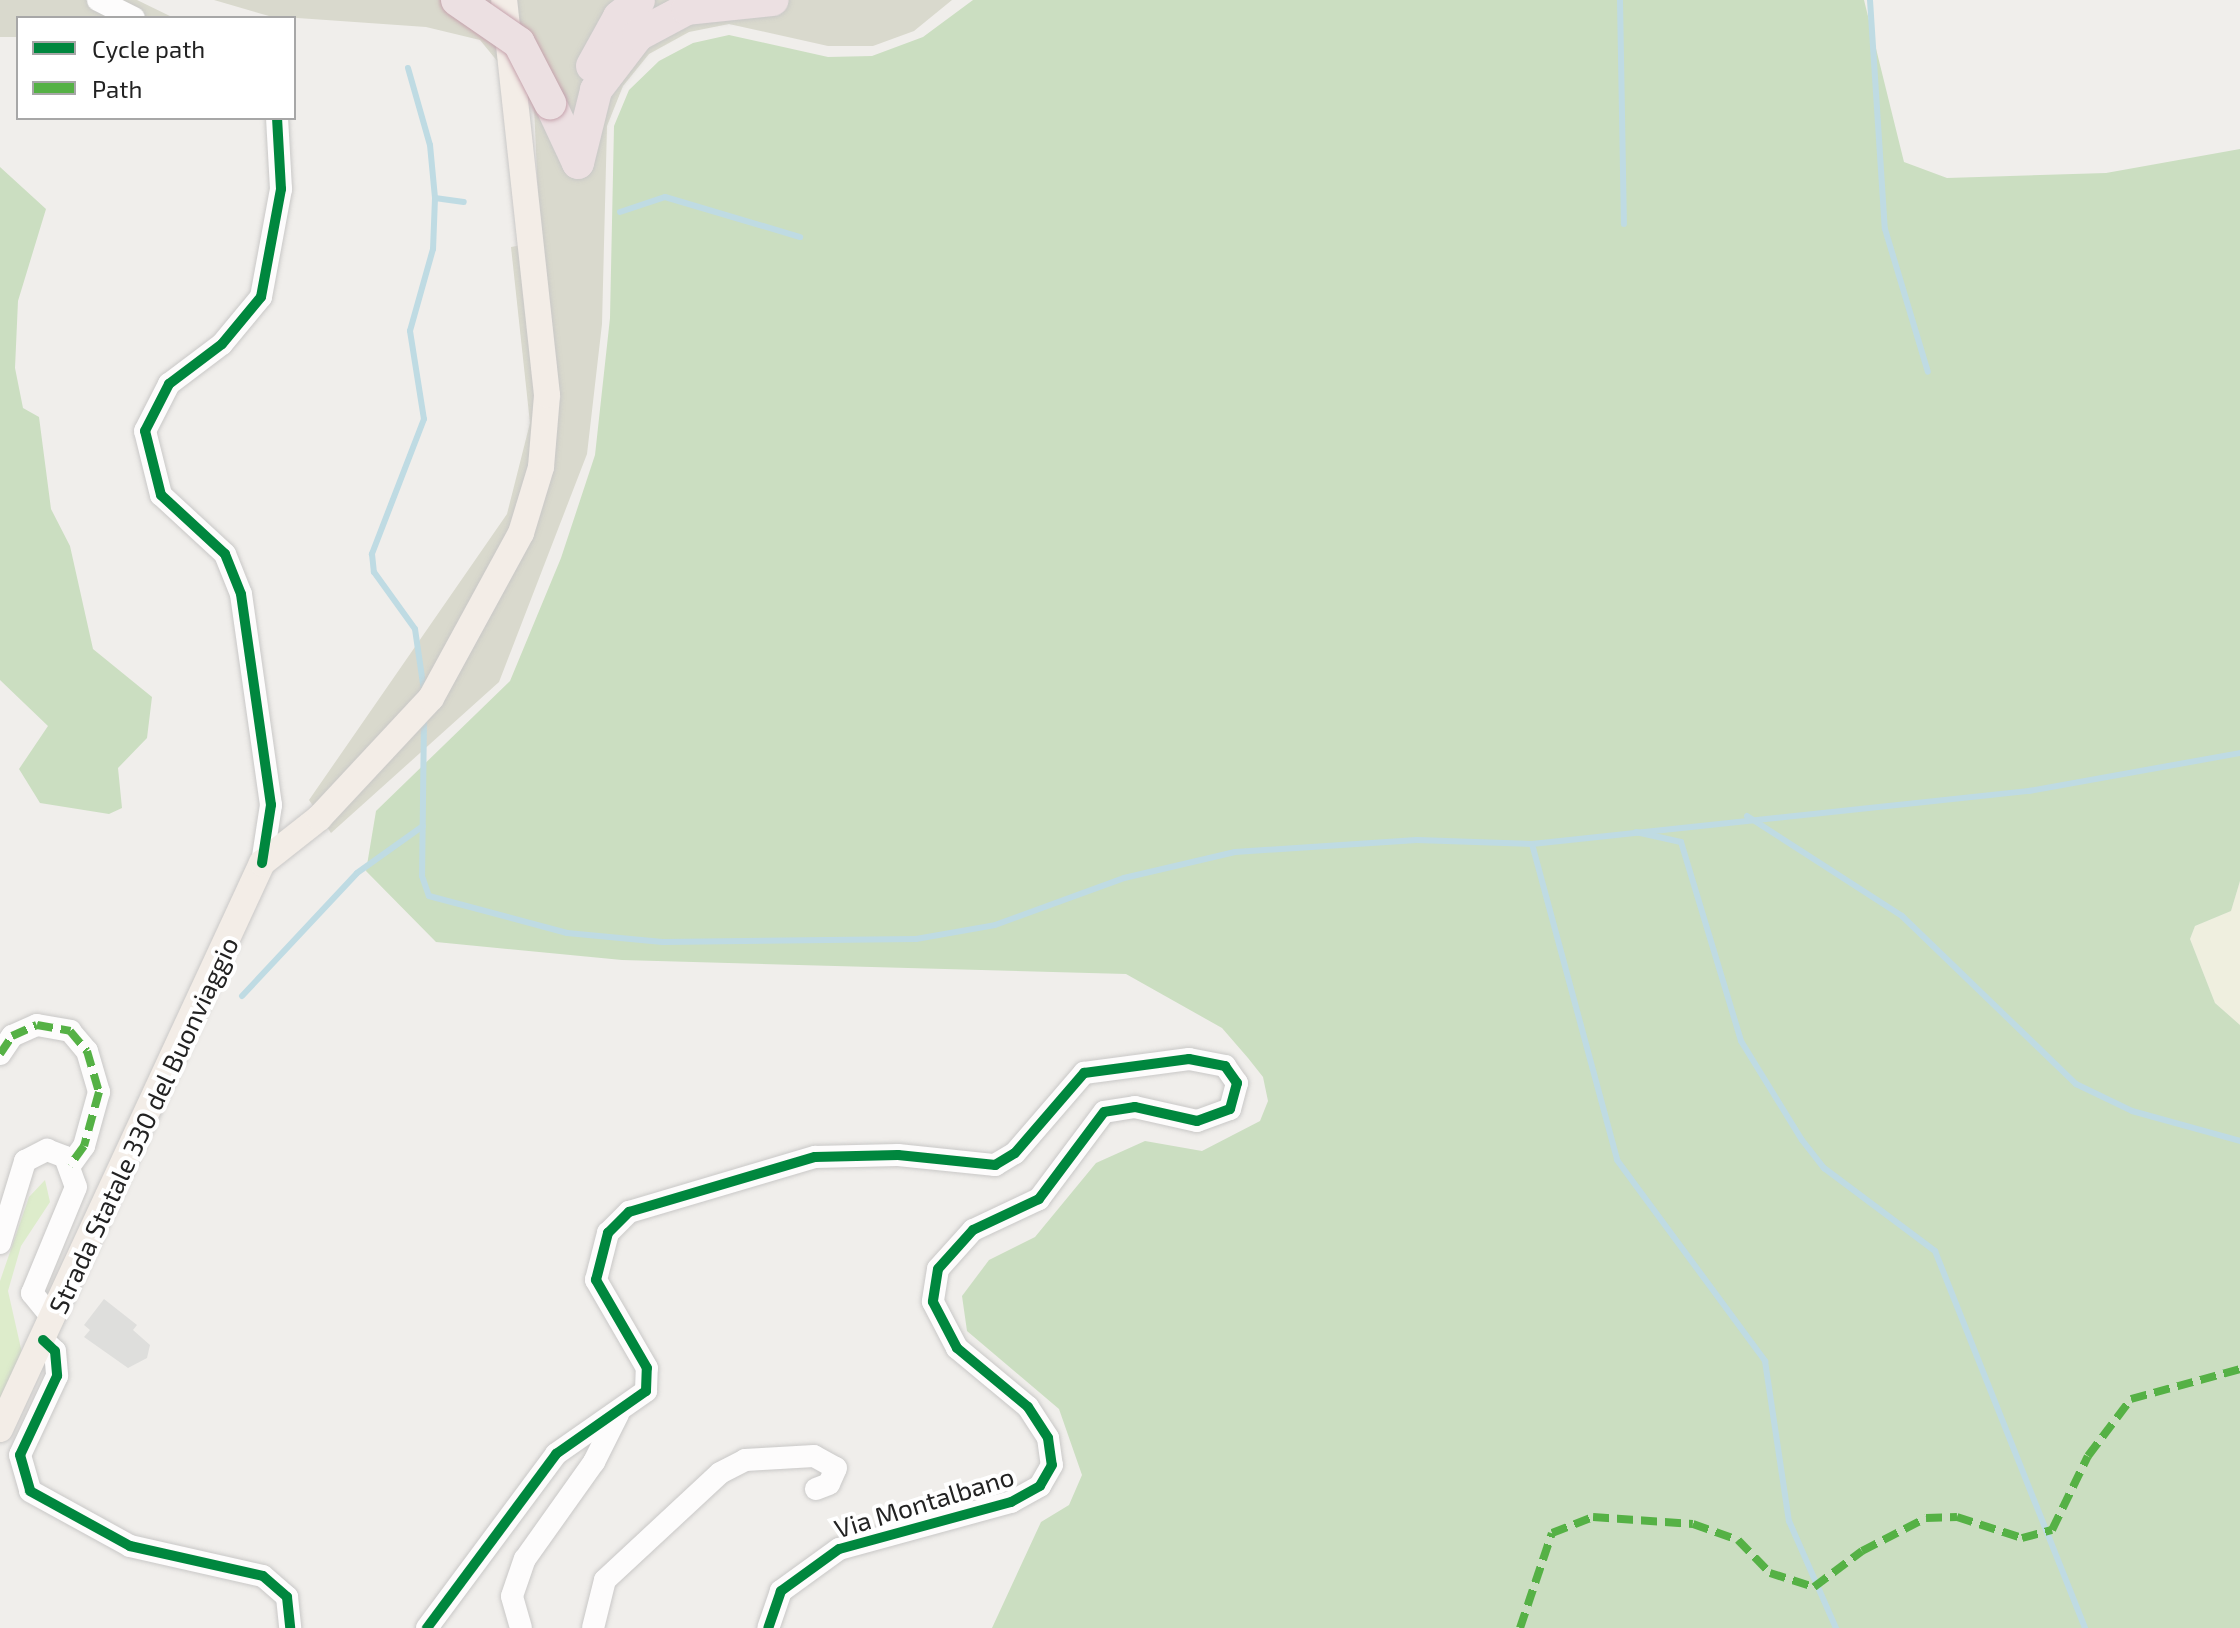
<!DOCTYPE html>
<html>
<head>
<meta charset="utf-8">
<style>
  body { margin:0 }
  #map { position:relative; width:2240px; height:1628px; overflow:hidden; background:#f0eeeb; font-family:"Exo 2",sans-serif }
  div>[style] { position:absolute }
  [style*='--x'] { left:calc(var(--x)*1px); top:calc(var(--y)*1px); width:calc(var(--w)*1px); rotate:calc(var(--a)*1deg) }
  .religious>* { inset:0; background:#dededc }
  .construction>* { inset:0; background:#d9d9cd }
  .farmland>* { inset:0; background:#efefdf }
  .grass>* { inset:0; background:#ddeccb }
  .forest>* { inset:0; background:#cbdec1 }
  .stream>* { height:6px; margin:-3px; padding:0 3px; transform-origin:3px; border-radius:3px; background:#bfdbe3 }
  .roads { filter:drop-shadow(0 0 2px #c9c8c7) drop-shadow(0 0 2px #c9c8c7) }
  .minor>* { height:22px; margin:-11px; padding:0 11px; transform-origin:11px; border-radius:11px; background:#fdfcfc }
  .major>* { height:26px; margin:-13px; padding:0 13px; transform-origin:13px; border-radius:13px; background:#f3ede7 }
  .highway>* { height:32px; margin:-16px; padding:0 16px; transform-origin:16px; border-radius:16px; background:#ece0e2 }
  .bridges { filter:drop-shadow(0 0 2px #c5a2ac) drop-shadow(0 0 2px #c5a2ac) }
  .highway-bridge>* { height:32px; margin:-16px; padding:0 16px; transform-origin:16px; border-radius:16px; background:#ece0e2 }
  .quiet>* { height:8px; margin-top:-4px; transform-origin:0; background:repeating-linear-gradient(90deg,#55b145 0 16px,transparent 0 24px) }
  .cycleway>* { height:10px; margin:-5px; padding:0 5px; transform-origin:5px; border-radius:5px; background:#00873e }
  span { translate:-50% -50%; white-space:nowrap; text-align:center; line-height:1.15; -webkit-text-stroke:8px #fff; paint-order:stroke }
  .street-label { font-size:26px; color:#222 }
  .legend { position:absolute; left:16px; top:16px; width:280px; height:104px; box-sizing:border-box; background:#fff; border:2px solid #a7a7a7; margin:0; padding:10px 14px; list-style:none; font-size:24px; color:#222 }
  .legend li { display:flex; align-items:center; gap:16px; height:40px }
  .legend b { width:40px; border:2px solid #a7a7a7 }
</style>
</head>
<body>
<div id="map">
  <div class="religious">
    <div style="clip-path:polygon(104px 1299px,137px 1325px,133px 1330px,150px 1345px,147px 1358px,128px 1368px,84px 1337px,90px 1330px,84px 1325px)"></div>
  </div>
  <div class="construction">
    <div style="clip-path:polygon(0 0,137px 0,174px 18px,18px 18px,18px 37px,0 37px)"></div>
    <div style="clip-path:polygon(214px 0,952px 0,914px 31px,873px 46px,828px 46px,729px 24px,689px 32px,649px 54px,623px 86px,607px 126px,602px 324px,587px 454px,499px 682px,331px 833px,309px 800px,507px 514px,530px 423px,511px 247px,540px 242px,534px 106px,480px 40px,426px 27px,269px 16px)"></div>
  </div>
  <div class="farmland">
    <div style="clip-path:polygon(2240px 881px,2240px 1025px,2215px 1003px,2190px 939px,2195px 926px,2231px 911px)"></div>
  </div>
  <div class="grass">
    <div style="clip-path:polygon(45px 1180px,50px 1202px,21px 1246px,8px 1291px,22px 1353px,0 1400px,0 1281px,29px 1197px)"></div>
  </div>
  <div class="forest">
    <div style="clip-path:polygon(973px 0,1864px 0,1904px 162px,1947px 178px,2106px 173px,2240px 149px,2240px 881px,2231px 911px,2195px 926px,2190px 939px,2215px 1003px,2240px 1025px,2240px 1628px,992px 1628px,1041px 1522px,1069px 1505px,1082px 1475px,1059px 1409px,967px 1331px,962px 1296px,989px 1260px,1035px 1237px,1096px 1163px,1145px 1141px,1202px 1151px,1260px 1121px,1268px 1101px,1263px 1077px,1248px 1058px,1222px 1028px,1126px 974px,622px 960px,436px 942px,366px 871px,376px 811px,510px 681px,561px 558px,595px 455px,610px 318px,614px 126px,629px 90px,659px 61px,693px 43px,729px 35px,828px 57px,872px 56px,923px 37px)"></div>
    <div style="clip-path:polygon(0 167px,46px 209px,18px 301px,15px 368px,23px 408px,39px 417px,51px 509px,70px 546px,93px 649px,152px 697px,147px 738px,118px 768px,122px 808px,109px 814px,40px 803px,19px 769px,48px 726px,0 680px)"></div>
  </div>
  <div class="stream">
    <div style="--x:1620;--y:0;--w:224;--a:89"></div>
    <div style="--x:1870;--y:0;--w:229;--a:86.3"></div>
    <div style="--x:1885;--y:229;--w:149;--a:73.3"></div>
    <div style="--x:408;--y:68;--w:80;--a:74.1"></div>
    <div style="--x:430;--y:145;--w:53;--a:84.6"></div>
    <div style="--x:435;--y:198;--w:51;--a:92.2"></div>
    <div style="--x:433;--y:249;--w:85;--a:105.7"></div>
    <div style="--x:410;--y:331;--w:89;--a:81"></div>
    <div style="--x:424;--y:419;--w:145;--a:111.1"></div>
    <div style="--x:372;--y:554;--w:18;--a:84"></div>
    <div style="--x:374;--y:572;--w:70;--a:54.3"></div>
    <div style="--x:415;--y:629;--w:63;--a:81.7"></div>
    <div style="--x:435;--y:198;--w:29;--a:8"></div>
    <div style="--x:620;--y:212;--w:47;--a:-18.4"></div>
    <div style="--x:665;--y:197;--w:141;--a:16.5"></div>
    <div style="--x:424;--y:718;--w:158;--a:90.7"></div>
    <div style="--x:422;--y:876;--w:21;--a:71"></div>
    <div style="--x:429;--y:896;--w:143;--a:15"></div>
    <div style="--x:567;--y:933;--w:96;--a:5.4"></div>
    <div style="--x:663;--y:942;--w:253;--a:-0.7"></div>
    <div style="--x:916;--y:939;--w:80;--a:-10"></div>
    <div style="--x:995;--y:925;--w:137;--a:-20"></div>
    <div style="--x:1124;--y:878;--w:114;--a:-13.2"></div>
    <div style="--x:1235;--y:852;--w:182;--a:-3.8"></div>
    <div style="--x:1417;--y:840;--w:115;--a:2"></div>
    <div style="--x:1532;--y:844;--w:500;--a:-6.1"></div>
    <div style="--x:2029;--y:791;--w:214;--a:-10.2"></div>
    <div style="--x:1747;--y:816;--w:184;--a:32.8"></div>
    <div style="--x:1902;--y:916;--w:242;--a:44"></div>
    <div style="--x:2076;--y:1084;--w:62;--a:25.7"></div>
    <div style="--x:2132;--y:1111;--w:112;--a:15.5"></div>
    <div style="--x:1636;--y:832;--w:46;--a:12.5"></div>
    <div style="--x:1681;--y:842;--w:208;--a:73.2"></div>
    <div style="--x:1741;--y:1041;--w:116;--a:58.4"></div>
    <div style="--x:1802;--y:1140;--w:36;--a:52"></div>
    <div style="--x:1824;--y:1168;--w:139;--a:36.8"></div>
    <div style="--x:1935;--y:1251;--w:406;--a:68.3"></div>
    <div style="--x:1532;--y:844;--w:327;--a:74.9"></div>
    <div style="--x:1617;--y:1160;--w:250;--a:53.6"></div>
    <div style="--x:1765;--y:1361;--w:162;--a:81.5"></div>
    <div style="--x:1789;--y:1521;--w:117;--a:66.3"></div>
    <div style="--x:242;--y:996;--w:168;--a:-46.9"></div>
    <div style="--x:357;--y:873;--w:81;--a:-35.5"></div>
  </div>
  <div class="roads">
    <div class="minor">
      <div style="--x:98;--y:0;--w:40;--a:26.6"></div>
      <div style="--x:262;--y:863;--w:59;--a:-81.2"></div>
      <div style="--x:271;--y:805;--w:213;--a:-98.1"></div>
      <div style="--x:241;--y:594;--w:43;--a:-111.8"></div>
      <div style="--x:225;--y:554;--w:87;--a:-137.3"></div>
      <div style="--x:161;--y:495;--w:66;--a:-104"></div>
      <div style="--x:145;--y:431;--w:53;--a:-62.9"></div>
      <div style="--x:169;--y:384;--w:66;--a:-37"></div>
      <div style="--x:222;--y:344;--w:61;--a:-50.3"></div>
      <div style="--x:261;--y:297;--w:110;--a:-79.5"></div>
      <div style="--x:281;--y:189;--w:71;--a:-93.2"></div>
      <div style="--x:0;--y:1054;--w:22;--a:-56"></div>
      <div style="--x:12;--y:1036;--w:27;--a:-24"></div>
      <div style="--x:37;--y:1025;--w:34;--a:10"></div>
      <div style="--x:70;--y:1031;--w:26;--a:50"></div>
      <div style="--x:87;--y:1051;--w:43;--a:73.7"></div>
      <div style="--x:99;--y:1092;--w:56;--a:105.5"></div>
      <div style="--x:84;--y:1146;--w:24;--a:126"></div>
      <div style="--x:0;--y:1243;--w:86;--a:-73"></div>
      <div style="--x:25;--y:1161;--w:25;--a:-27"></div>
      <div style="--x:47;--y:1150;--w:19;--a:21"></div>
      <div style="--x:65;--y:1157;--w:32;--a:70"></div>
      <div style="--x:76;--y:1187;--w:115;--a:112.5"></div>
      <div style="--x:32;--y:1293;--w:33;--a:51"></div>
      <div style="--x:43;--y:1340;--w:16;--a:43"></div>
      <div style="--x:55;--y:1351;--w:25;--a:85"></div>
      <div style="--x:57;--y:1376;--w:87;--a:115.1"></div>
      <div style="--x:20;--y:1455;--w:37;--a:74"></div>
      <div style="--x:30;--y:1491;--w:114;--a:28.8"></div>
      <div style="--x:130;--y:1546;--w:136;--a:12.7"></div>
      <div style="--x:263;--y:1576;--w:32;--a:41"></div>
      <div style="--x:287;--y:1597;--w:31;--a:84"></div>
      <div style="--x:427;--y:1628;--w:217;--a:-53.4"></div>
      <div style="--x:556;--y:1454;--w:110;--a:-35"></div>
      <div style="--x:646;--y:1391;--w:23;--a:-88"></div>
      <div style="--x:647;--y:1368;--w:102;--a:-120.1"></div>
      <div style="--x:596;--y:1280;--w:49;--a:-75.7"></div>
      <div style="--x:608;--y:1233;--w:30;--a:-45"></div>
      <div style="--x:629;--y:1212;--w:194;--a:-16.5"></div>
      <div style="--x:815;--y:1157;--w:83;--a:-1.4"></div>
      <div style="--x:898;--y:1155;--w:98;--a:5.9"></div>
      <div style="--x:995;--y:1165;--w:23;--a:-31"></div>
      <div style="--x:1015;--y:1153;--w:106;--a:-49.2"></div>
      <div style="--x:1084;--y:1073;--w:106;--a:-7.6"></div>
      <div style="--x:1189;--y:1059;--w:37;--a:11"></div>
      <div style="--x:1225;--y:1066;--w:21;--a:55"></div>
      <div style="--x:1237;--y:1083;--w:27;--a:105"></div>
      <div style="--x:1230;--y:1109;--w:35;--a:160"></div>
      <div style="--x:1197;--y:1121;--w:64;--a:-167.3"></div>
      <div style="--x:1135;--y:1107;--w:31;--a:171"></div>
      <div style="--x:1104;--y:1112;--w:109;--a:126.8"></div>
      <div style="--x:1039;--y:1199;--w:73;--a:154.8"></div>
      <div style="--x:973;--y:1230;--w:52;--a:131.9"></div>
      <div style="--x:938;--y:1269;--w:33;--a:99"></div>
      <div style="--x:933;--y:1302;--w:52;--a:62.4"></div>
      <div style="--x:957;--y:1348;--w:92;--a:39.7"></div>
      <div style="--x:1028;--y:1407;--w:37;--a:57"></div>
      <div style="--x:1048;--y:1438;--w:27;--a:82"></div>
      <div style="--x:1052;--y:1465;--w:24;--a:120"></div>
      <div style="--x:1040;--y:1486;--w:33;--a:151"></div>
      <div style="--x:1011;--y:1502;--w:178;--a:164.7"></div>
      <div style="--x:839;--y:1549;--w:72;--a:144.1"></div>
      <div style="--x:781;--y:1591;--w:39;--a:109"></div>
      <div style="--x:521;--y:1628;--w:33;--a:-106"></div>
      <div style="--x:512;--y:1596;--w:39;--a:-71"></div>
      <div style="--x:525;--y:1559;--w:119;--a:-54.6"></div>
      <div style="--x:594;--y:1462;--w:54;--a:-63.4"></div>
      <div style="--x:593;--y:1628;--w:49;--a:-76"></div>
      <div style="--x:605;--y:1580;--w:157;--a:-42.9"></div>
      <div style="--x:720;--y:1473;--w:28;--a:-27"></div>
      <div style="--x:745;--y:1460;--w:69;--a:-3.3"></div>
      <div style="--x:814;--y:1456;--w:25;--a:29"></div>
      <div style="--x:836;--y:1468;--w:17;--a:114"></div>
      <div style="--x:829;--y:1484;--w:14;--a:159"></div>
    </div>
    <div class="major">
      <div style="--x:0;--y:1429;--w:624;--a:-65.16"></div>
      <div style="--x:262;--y:863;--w:73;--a:-38.3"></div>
      <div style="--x:319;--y:818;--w:164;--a:-47"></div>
      <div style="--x:431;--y:698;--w:188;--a:-61.4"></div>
      <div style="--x:521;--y:533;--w:69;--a:-73.1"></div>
      <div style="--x:541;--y:467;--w:72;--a:-85.2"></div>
      <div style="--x:547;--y:395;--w:397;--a:-96.2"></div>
    </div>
    <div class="highway">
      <div style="--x:592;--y:66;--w:56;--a:-61.1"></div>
      <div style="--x:619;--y:17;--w:26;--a:-40"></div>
      <div style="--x:550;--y:103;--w:66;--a:65"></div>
      <div style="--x:578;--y:163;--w:75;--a:-76.1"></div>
      <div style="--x:596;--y:90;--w:69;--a:-52.6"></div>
      <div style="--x:638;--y:35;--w:55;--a:-28"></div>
      <div style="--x:687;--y:9;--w:86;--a:-6"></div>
    </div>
  </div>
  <div class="bridges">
    <div class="highway-bridge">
      <div style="--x:457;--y:0;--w:75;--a:34.7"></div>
      <div style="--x:519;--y:43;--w:68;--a:62.7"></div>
    </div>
  </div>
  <div class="quiet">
    <div style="--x:0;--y:1054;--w:22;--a:-56"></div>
    <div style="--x:12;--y:1036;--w:27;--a:-24"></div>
    <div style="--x:37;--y:1025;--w:34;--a:10"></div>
    <div style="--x:70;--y:1031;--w:26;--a:50"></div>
    <div style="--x:87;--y:1051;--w:43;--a:73.7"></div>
    <div style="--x:99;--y:1092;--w:56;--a:105.5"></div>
    <div style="--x:84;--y:1146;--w:24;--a:126"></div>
    <div style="--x:1520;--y:1628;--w:100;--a:-71.4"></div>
    <div style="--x:1552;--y:1533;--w:44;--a:-21.3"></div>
    <div style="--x:1593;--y:1517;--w:100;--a:4"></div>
    <div style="--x:1693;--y:1524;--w:48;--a:19.6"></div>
    <div style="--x:1738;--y:1540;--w:46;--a:45.9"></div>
    <div style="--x:1770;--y:1573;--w:46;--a:17.7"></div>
    <div style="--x:1814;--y:1587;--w:60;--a:-36.9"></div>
    <div style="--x:1862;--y:1551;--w:72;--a:-27.3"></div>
    <div style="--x:1926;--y:1518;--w:31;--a:-2"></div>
    <div style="--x:1957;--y:1517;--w:68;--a:17.9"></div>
    <div style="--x:2022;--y:1538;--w:31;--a:-15"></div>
    <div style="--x:2052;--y:1530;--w:82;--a:-64.1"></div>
    <div style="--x:2088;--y:1456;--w:71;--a:-53"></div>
    <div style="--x:2131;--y:1399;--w:113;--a:-15.4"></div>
  </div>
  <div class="cycleway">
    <div style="--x:262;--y:863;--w:59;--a:-81.2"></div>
    <div style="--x:271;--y:805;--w:213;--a:-98.1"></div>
    <div style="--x:241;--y:594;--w:43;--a:-111.8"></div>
    <div style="--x:225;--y:554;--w:87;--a:-137.3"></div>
    <div style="--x:161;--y:495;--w:66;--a:-104"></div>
    <div style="--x:145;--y:431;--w:53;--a:-62.9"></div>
    <div style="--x:169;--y:384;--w:66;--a:-37"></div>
    <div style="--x:222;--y:344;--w:61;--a:-50.3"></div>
    <div style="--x:261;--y:297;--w:110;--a:-79.5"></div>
    <div style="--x:281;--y:189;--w:71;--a:-93.2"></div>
    <div style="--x:43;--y:1340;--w:16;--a:43"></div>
    <div style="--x:55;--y:1351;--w:25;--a:85"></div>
    <div style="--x:57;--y:1376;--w:87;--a:115.1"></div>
    <div style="--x:20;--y:1455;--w:37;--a:74"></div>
    <div style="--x:30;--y:1491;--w:114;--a:28.8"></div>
    <div style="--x:130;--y:1546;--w:136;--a:12.7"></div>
    <div style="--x:263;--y:1576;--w:32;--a:41"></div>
    <div style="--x:287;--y:1597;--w:31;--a:84"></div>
    <div style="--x:427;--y:1628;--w:217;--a:-53.4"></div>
    <div style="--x:556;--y:1454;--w:110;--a:-35"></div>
    <div style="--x:646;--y:1391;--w:23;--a:-88"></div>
    <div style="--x:647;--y:1368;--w:102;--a:-120.1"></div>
    <div style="--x:596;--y:1280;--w:49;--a:-75.7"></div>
    <div style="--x:608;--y:1233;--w:30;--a:-45"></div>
    <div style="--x:629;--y:1212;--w:194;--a:-16.5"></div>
    <div style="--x:815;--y:1157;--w:83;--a:-1.4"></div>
    <div style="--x:898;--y:1155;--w:98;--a:5.9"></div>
    <div style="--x:995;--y:1165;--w:23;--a:-31"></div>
    <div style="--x:1015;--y:1153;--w:106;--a:-49.2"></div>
    <div style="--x:1084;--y:1073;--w:106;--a:-7.6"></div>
    <div style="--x:1189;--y:1059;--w:37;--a:11"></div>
    <div style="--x:1225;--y:1066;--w:21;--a:55"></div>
    <div style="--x:1237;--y:1083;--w:27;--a:105"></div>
    <div style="--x:1230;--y:1109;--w:35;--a:160"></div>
    <div style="--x:1197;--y:1121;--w:64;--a:-167.3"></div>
    <div style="--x:1135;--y:1107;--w:31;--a:171"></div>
    <div style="--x:1104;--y:1112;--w:109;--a:126.8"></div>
    <div style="--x:1039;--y:1199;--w:73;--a:154.8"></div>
    <div style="--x:973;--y:1230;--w:52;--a:131.9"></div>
    <div style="--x:938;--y:1269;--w:33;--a:99"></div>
    <div style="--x:933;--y:1302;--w:52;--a:62.4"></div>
    <div style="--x:957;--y:1348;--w:92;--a:39.7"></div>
    <div style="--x:1028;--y:1407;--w:37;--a:57"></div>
    <div style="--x:1048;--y:1438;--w:27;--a:82"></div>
    <div style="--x:1052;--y:1465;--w:24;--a:120"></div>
    <div style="--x:1040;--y:1486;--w:33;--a:151"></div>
    <div style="--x:1011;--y:1502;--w:178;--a:164.7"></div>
    <div style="--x:839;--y:1549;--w:72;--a:144.1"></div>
    <div style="--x:781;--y:1591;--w:39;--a:109"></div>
  </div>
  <div class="street-label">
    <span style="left:143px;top:1125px;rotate:-65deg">Strada Statale 330 del Buonviaggio</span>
    <span style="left:924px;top:1502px;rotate:-17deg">Via Montalbano</span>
  </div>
  <ul class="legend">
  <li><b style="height:10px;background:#00873e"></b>Cycle path</li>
  <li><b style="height:10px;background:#55b145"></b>Path</li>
  </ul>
</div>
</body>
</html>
